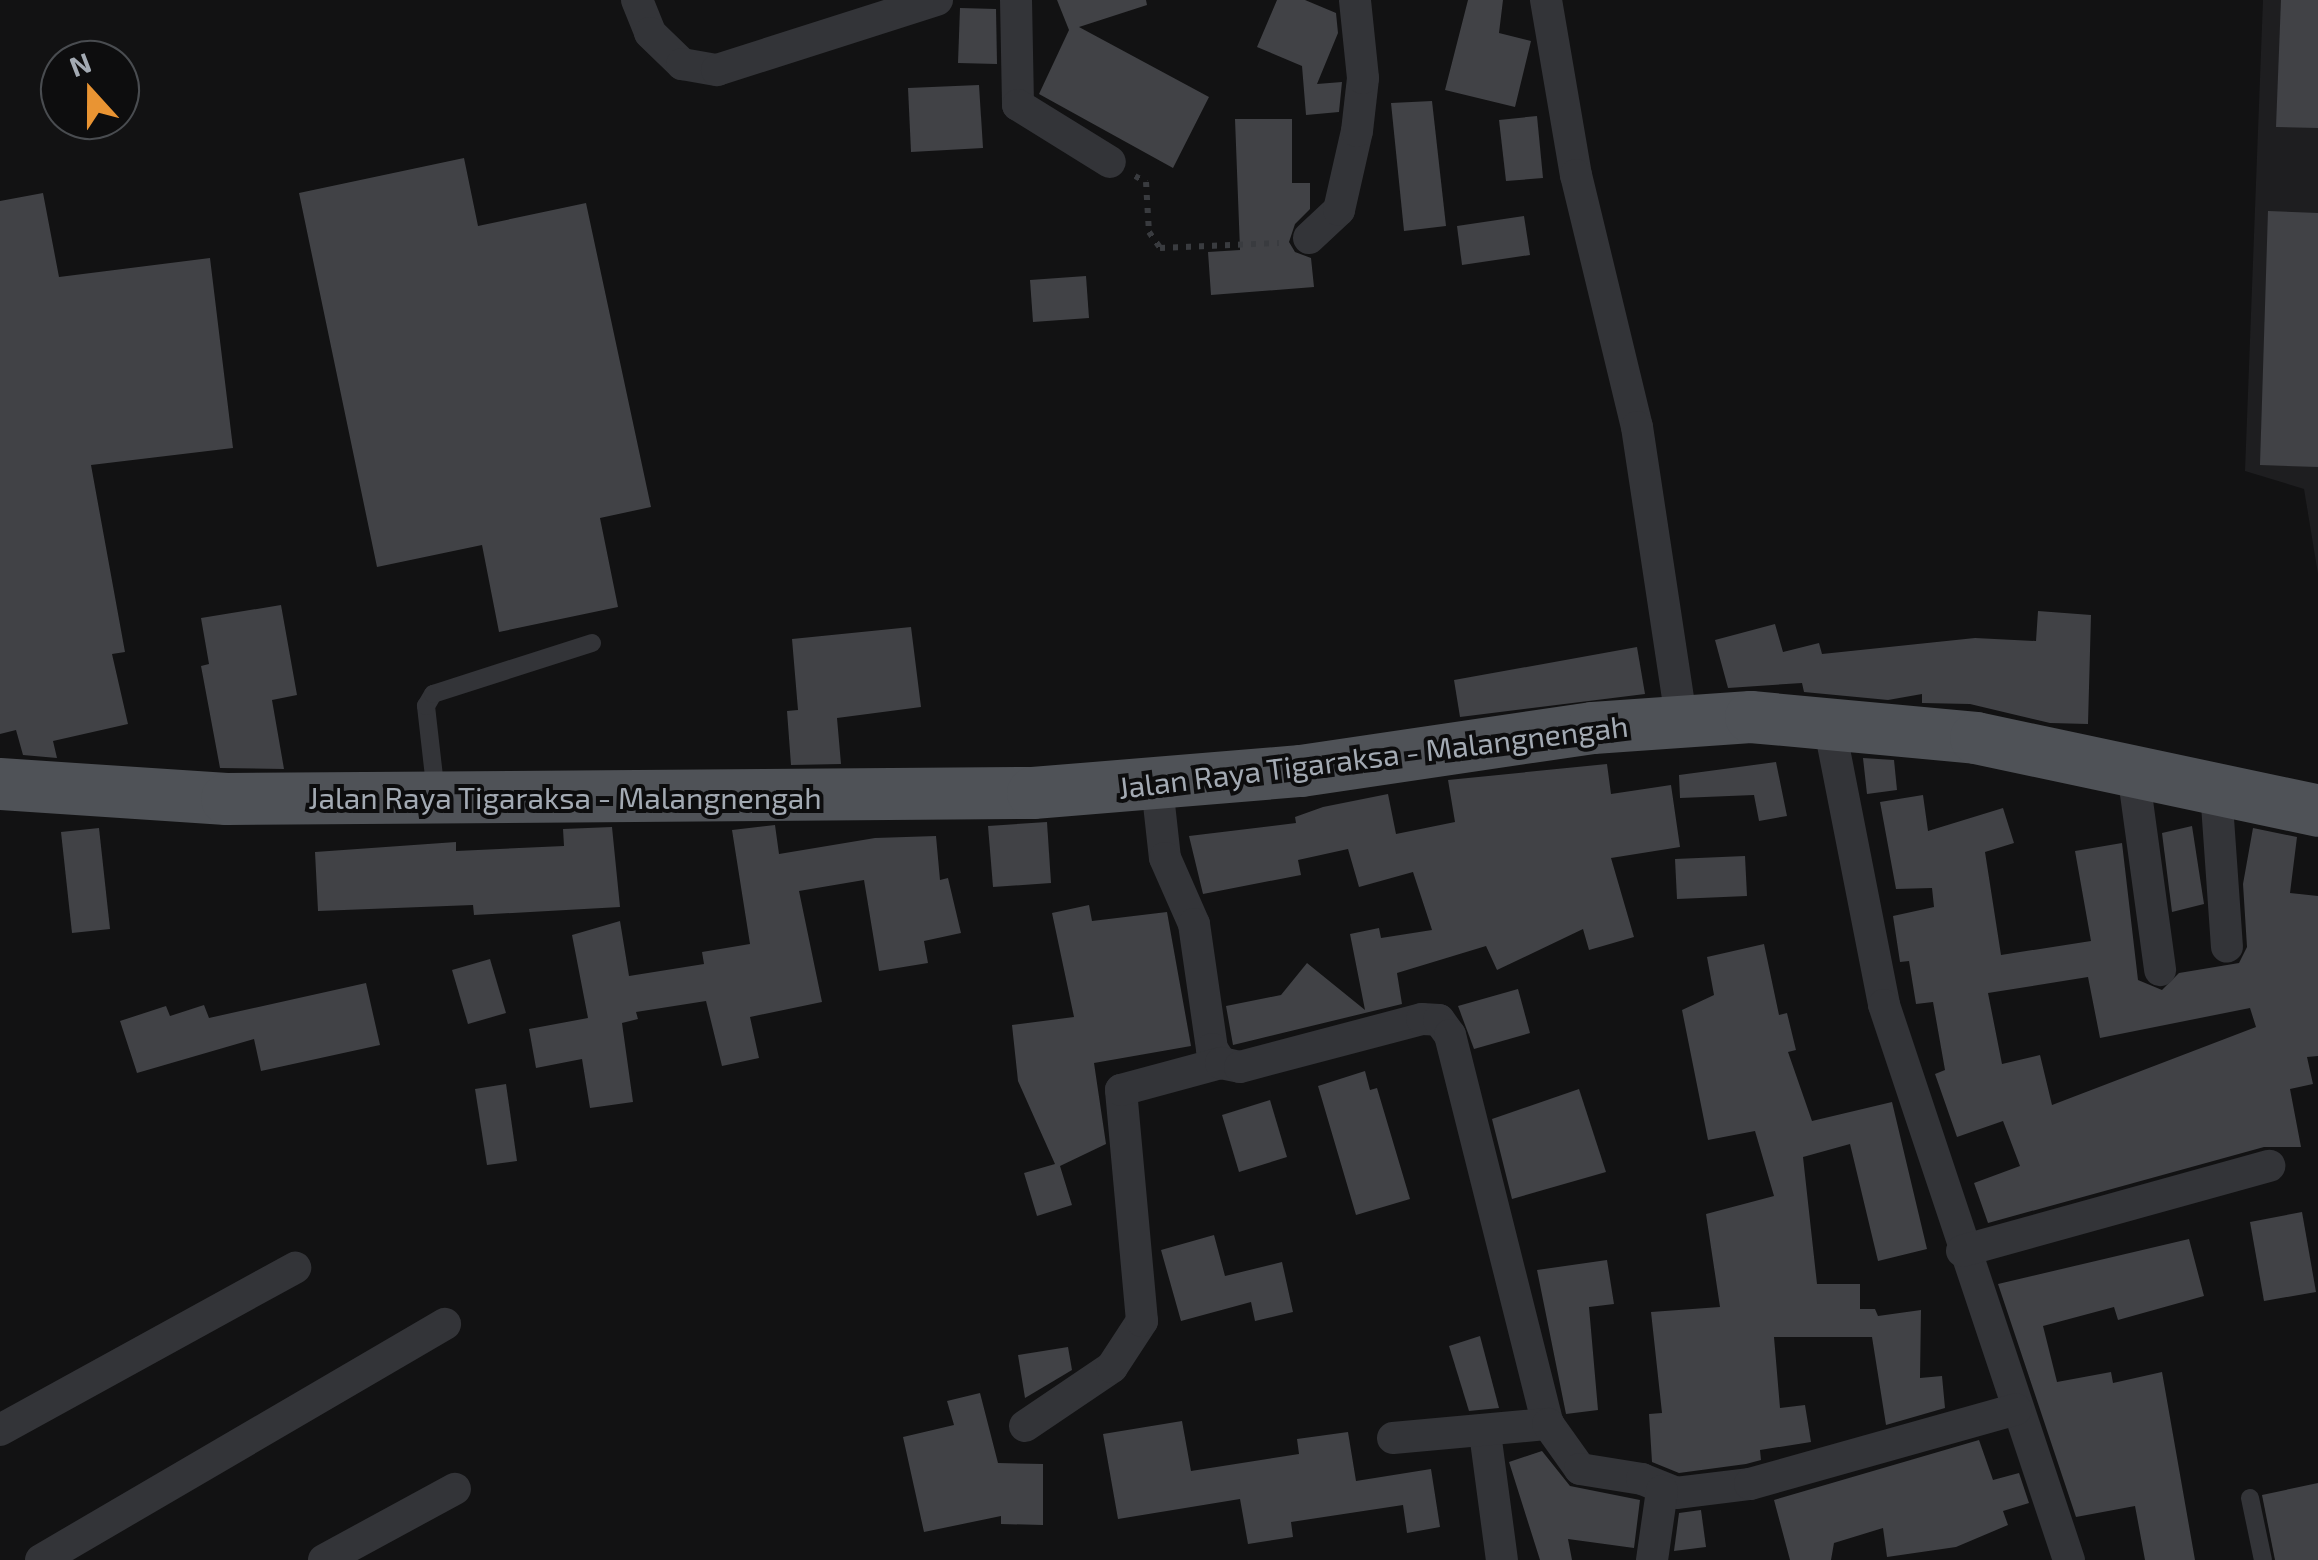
<!DOCTYPE html>
<html>
<head>
<meta charset="utf-8">
<style>
  body { margin:0 }
  #map { position:relative; width:2318px; height:1560px; overflow:hidden; background:#121213; font-family:"Exo 2",sans-serif }
  div>[style] { position:absolute }
  [style*='--x'] { left:calc(var(--x)*1px); top:calc(var(--y)*1px); width:calc(var(--w)*1px); rotate:calc(var(--a)*1deg) }
  .built>* { inset:0; background:#1e1e20 }
  .building>* { inset:0; background:#414246 }
  .path>* { height:6px; margin-top:-3px; transform-origin:0; background:repeating-linear-gradient(90deg,#393b3f 0 5px,transparent 0 13px) }
  .lane>* { height:18px; margin:-9px; padding:0 9px; transform-origin:9px; border-radius:9px; background:#333438 }
  .street>* { height:32px; margin:-16px; padding:0 16px; transform-origin:16px; border-radius:16px; background:#333438 }
  .primary>* { height:52px; margin:-26px; padding:0 26px; transform-origin:26px; border-radius:26px; background:#4f5257 }
  span { translate:-50% -50%; white-space:nowrap; text-align:center; line-height:1.15; -webkit-text-stroke:8px #0d0d0e; paint-order:stroke }
  .street-label { font-size:30px; color:#a3aab3 }
  .north { position:absolute; left:40px; top:40px; width:100px; height:100px; box-sizing:border-box; background:#0d0d0e; border:2px solid #494c50; border-radius:50%; rotate:339deg; font-size:28px; font-weight:700; line-height:40px; text-align:center; color:#a3aab3 }
  .north::after { content:''; display:block; margin:auto; width:35px; height:45px; background:#e99433; clip-path:polygon(50% 0,100% 100%,50% 72%,0 100%) }
</style>
</head>
<body>
<div id="map">
  <div class="built">
    <div style="clip-path:polygon(2263px 0,2318px 0,2318px 574px,2304px 489px,2245px 471px)"></div>
  </div>
  <div class="building">
    <div style="clip-path:polygon(1057px 0,1146px 0,1147px 5px,1079px 27px,1209px 97px,1173px 168px,1039px 94px,1069px 30px)"></div>
    <div style="clip-path:polygon(1277px 0,1305px 0,1336px 13px,1338px 33px,1317px 84px,1342px 82px,1339px 112px,1306px 115px,1302px 66px,1257px 47px)"></div>
    <div style="clip-path:polygon(1468px 0,1503px 0,1499px 33px,1531px 41px,1515px 107px,1445px 90px)"></div>
    <div style="clip-path:polygon(2281px 0,2318px 0,2318px 128px,2276px 127px)"></div>
    <div style="clip-path:polygon(960px 8px,996px 9px,997px 64px,958px 63px)"></div>
    <div style="clip-path:polygon(979px 85px,983px 148px,911px 152px,908px 88px)"></div>
    <div style="clip-path:polygon(1432px 101px,1446px 226px,1404px 231px,1391px 103px)"></div>
    <div style="clip-path:polygon(1537px 116px,1543px 178px,1506px 181px,1499px 120px)"></div>
    <div style="clip-path:polygon(1235px 119px,1292px 119px,1292px 183px,1310px 183px,1310px 209px,1295px 224px,1289px 242px,1295px 252px,1311px 258px,1314px 287px,1211px 295px,1208px 252px,1240px 250px)"></div>
    <div style="clip-path:polygon(464px 158px,478px 226px,586px 203px,651px 507px,600px 518px,618px 607px,499px 632px,482px 545px,377px 567px,299px 193px)"></div>
    <div style="clip-path:polygon(43px 193px,59px 277px,210px 258px,233px 448px,91px 465px,125px 652px,112px 654px,128px 724px,53px 741px,57px 758px,23px 755px,16px 730px,0 734px,0 201px)"></div>
    <div style="clip-path:polygon(2268px 211px,2318px 213px,2318px 467px,2260px 465px)"></div>
    <div style="clip-path:polygon(1524px 216px,1530px 255px,1462px 265px,1457px 226px)"></div>
    <div style="clip-path:polygon(1086px 276px,1089px 318px,1033px 322px,1030px 280px)"></div>
    <div style="clip-path:polygon(281px 605px,297px 695px,272px 700px,284px 769px,220px 768px,201px 666px,209px 664px,201px 618px)"></div>
    <div style="clip-path:polygon(2038px 611px,2091px 615px,2088px 724px,2050px 723px,1970px 704px,1922px 703px,1922px 694px,1888px 700px,1804px 692px,1802px 683px,1728px 688px,1715px 640px,1775px 624px,1783px 652px,1819px 643px,1822px 654px,1975px 638px,2036px 641px)"></div>
    <div style="clip-path:polygon(911px 627px,921px 707px,837px 718px,841px 764px,791px 765px,787px 711px,798px 710px,792px 639px)"></div>
    <div style="clip-path:polygon(1637px 647px,1645px 694px,1460px 717px,1454px 680px)"></div>
    <div style="clip-path:polygon(1863px 758px,1894px 760px,1897px 790px,1867px 794px)"></div>
    <div style="clip-path:polygon(1776px 762px,1787px 816px,1759px 821px,1754px 795px,1680px 798px,1679px 775px)"></div>
    <div style="clip-path:polygon(1607px 764px,1611px 794px,1671px 785px,1680px 847px,1611px 858px,1634px 937px,1589px 950px,1583px 929px,1497px 970px,1486px 946px,1397px 973px,1402px 1004px,1233px 1045px,1226px 1006px,1281px 995px,1307px 963px,1365px 1010px,1350px 934px,1379px 928px,1381px 938px,1432px 930px,1413px 872px,1359px 887px,1348px 849px,1298px 860px,1301px 875px,1203px 894px,1189px 836px,1296px 823px,1295px 817px,1323px 807px,1388px 794px,1396px 834px,1455px 822px,1448px 780px)"></div>
    <div style="clip-path:polygon(evenodd,1923px 795px,1928px 831px,2003px 808px,2014px 843px,1985px 852px,2001px 955px,2091px 941px,2075px 851px,2122px 843px,2138px 980px,2162px 990px,2179px 973px,2239px 963px,2247px 947px,2243px 884px,2253px 828px,2297px 837px,2290px 893px,2318px 896px,2318px 1056px,2307px 1057px,2313px 1084px,2290px 1089px,2301px 1147px,2264px 1147px,1988px 1223px,1974px 1183px,2020px 1166px,2003px 1121px,1957px 1137px,1935px 1074px,1945px 1070px,1933px 1002px,1916px 1004px,1909px 961px,1900px 962px,1893px 916px,1934px 907px,1932px 888px,1896px 889px,1880px 802px,1923px 795px,2088px 977px,2100px 1038px,2250px 1008px,2256px 1027px,2052px 1105px,2040px 1055px,2002px 1064px,1988px 993px,2088px 977px)"></div>
    <div style="clip-path:polygon(1047px 822px,1051px 883px,993px 887px,988px 826px)"></div>
    <div style="clip-path:polygon(775px 825px,779px 854px,875px 838px,936px 836px,940px 880px,948px 878px,961px 933px,924px 941px,928px 963px,879px 971px,864px 880px,799px 891px,822px 1002px,750px 1017px,759px 1058px,722px 1066px,706px 1001px,636px 1012px,638px 1019px,622px 1023px,633px 1102px,590px 1108px,582px 1059px,536px 1068px,529px 1029px,588px 1018px,572px 935px,620px 921px,629px 976px,704px 964px,702px 952px,750px 944px,732px 830px)"></div>
    <div style="clip-path:polygon(2192px 826px,2204px 904px,2172px 912px,2162px 833px)"></div>
    <div style="clip-path:polygon(612px 827px,620px 907px,474px 915px,473px 905px,318px 911px,315px 852px,456px 842px,456px 851px,564px 846px,563px 829px)"></div>
    <div style="clip-path:polygon(99px 828px,110px 929px,72px 933px,61px 832px)"></div>
    <div style="clip-path:polygon(1745px 856px,1747px 896px,1677px 899px,1675px 859px)"></div>
    <div style="clip-path:polygon(1089px 905px,1092px 921px,1167px 912px,1191px 1046px,1094px 1063px,1106px 1144px,1060px 1166px,1072px 1205px,1037px 1216px,1024px 1173px,1055px 1164px,1018px 1081px,1012px 1025px,1074px 1017px,1052px 913px)"></div>
    <div style="clip-path:polygon(1764px 944px,1779px 1015px,1787px 1013px,1796px 1050px,1788px 1052px,1812px 1121px,1892px 1102px,1927px 1249px,1878px 1261px,1850px 1144px,1803px 1157px,1817px 1284px,1860px 1284px,1860px 1309px,1875px 1309px,1878px 1316px,1921px 1310px,1920px 1378px,1942px 1376px,1945px 1408px,1886px 1425px,1872px 1337px,1774px 1337px,1780px 1408px,1805px 1405px,1811px 1442px,1760px 1450px,1761px 1460px,1746px 1464px,1679px 1473px,1652px 1462px,1649px 1414px,1662px 1413px,1651px 1312px,1720px 1307px,1706px 1214px,1774px 1196px,1755px 1131px,1708px 1140px,1682px 1010px,1714px 995px,1707px 957px)"></div>
    <div style="clip-path:polygon(490px 959px,506px 1013px,468px 1024px,452px 970px)"></div>
    <div style="clip-path:polygon(366px 983px,380px 1045px,261px 1071px,254px 1039px,137px 1073px,120px 1021px,166px 1006px,170px 1016px,204px 1005px,209px 1018px)"></div>
    <div style="clip-path:polygon(1518px 989px,1530px 1033px,1474px 1049px,1458px 1006px)"></div>
    <div style="clip-path:polygon(1365px 1071px,1370px 1090px,1377px 1088px,1410px 1199px,1356px 1215px,1318px 1086px)"></div>
    <div style="clip-path:polygon(506px 1084px,517px 1161px,487px 1165px,475px 1089px)"></div>
    <div style="clip-path:polygon(1579px 1089px,1606px 1172px,1512px 1199px,1492px 1119px)"></div>
    <div style="clip-path:polygon(1270px 1100px,1287px 1157px,1239px 1172px,1222px 1115px)"></div>
    <div style="clip-path:polygon(2302px 1212px,2316px 1292px,2264px 1301px,2250px 1222px)"></div>
    <div style="clip-path:polygon(1214px 1235px,1225px 1276px,1282px 1262px,1293px 1312px,1255px 1321px,1251px 1302px,1181px 1321px,1161px 1250px)"></div>
    <div style="clip-path:polygon(2189px 1239px,2204px 1296px,2118px 1320px,2114px 1307px,2043px 1326px,2057px 1382px,2111px 1372px,2113px 1383px,2162px 1372px,2195px 1560px,2145px 1560px,2135px 1506px,2076px 1517px,1998px 1284px)"></div>
    <div style="clip-path:polygon(1607px 1260px,1614px 1304px,1589px 1307px,1598px 1410px,1566px 1414px,1537px 1270px)"></div>
    <div style="clip-path:polygon(1480px 1336px,1499px 1408px,1469px 1411px,1449px 1346px)"></div>
    <div style="clip-path:polygon(1068px 1347px,1072px 1370px,1025px 1398px,1018px 1355px)"></div>
    <div style="clip-path:polygon(980px 1393px,998px 1463px,1043px 1464px,1043px 1525px,1001px 1524px,1001px 1516px,924px 1532px,903px 1437px,954px 1425px,947px 1401px)"></div>
    <div style="clip-path:polygon(1182px 1421px,1191px 1471px,1299px 1454px,1297px 1439px,1348px 1432px,1356px 1481px,1431px 1469px,1440px 1527px,1407px 1533px,1403px 1505px,1291px 1522px,1293px 1537px,1248px 1544px,1240px 1499px,1118px 1519px,1103px 1434px)"></div>
    <div style="clip-path:polygon(1979px 1440px,1993px 1480px,2019px 1473px,2029px 1503px,2003px 1511px,2008px 1525px,1956px 1547px,1887px 1557px,1883px 1528px,1834px 1543px,1831px 1560px,1790px 1560px,1774px 1500px)"></div>
    <div style="clip-path:polygon(1542px 1451px,1570px 1486px,1640px 1500px,1634px 1548px,1568px 1539px,1572px 1560px,1540px 1560px,1509px 1462px)"></div>
    <div style="clip-path:polygon(2318px 1483px,2318px 1560px,2275px 1560px,2262px 1495px)"></div>
    <div style="clip-path:polygon(1701px 1510px,1706px 1547px,1674px 1551px,1679px 1513px)"></div>
  </div>
  <div class="path">
    <div style="--x:1135;--y:176;--w:13;--a:29"></div>
    <div style="--x:1146;--y:182;--w:50;--a:86.6"></div>
    <div style="--x:1149;--y:232;--w:19;--a:55"></div>
    <div style="--x:1160;--y:248;--w:119;--a:-2.4"></div>
  </div>
  <div class="lane">
    <div style="--x:436;--y:794;--w:89;--a:-96.5"></div>
    <div style="--x:426;--y:706;--w:14;--a:-60"></div>
    <div style="--x:433;--y:694;--w:167;--a:-17.8"></div>
    <div style="--x:2250;--y:1498;--w:63;--a:78.2"></div>
  </div>
  <div class="street">
    <div style="--x:637;--y:0;--w:35;--a:68"></div>
    <div style="--x:650;--y:33;--w:45;--a:44.1"></div>
    <div style="--x:682;--y:64;--w:36;--a:10"></div>
    <div style="--x:717;--y:70;--w:231;--a:-17.7"></div>
    <div style="--x:1016;--y:0;--w:105;--a:88.9"></div>
    <div style="--x:1018;--y:105;--w:108;--a:31.8"></div>
    <div style="--x:1546;--y:0;--w:178;--a:80.3"></div>
    <div style="--x:1576;--y:175;--w:259;--a:76.4"></div>
    <div style="--x:1637;--y:427;--w:295;--a:81.4"></div>
    <div style="--x:1309;--y:238;--w:41;--a:-43"></div>
    <div style="--x:1339;--y:210;--w:81;--a:-77.2"></div>
    <div style="--x:1357;--y:131;--w:53;--a:-83.5"></div>
    <div style="--x:1363;--y:78;--w:78;--a:-95.9"></div>
    <div style="--x:1829;--y:724;--w:286;--a:78.9"></div>
    <div style="--x:1884;--y:1005;--w:585;--a:71.57"></div>
    <div style="--x:2133;--y:772;--w:200;--a:82.2"></div>
    <div style="--x:1157;--y:786;--w:72;--a:83.7"></div>
    <div style="--x:1165;--y:858;--w:72;--a:66.3"></div>
    <div style="--x:1194;--y:924;--w:126;--a:81.8"></div>
    <div style="--x:1212;--y:1049;--w:17;--a:57"></div>
    <div style="--x:2216;--y:790;--w:157;--a:86"></div>
    <div style="--x:1962;--y:1251;--w:319;--a:-15.5"></div>
    <div style="--x:1025;--y:1426;--w:105;--a:-34.1"></div>
    <div style="--x:1112;--y:1367;--w:55;--a:-56.9"></div>
    <div style="--x:1142;--y:1321;--w:232;--a:-95.2"></div>
    <div style="--x:1121;--y:1090;--w:104;--a:-15.1"></div>
    <div style="--x:1221;--y:1063;--w:19;--a:12"></div>
    <div style="--x:1240;--y:1067;--w:188;--a:-14.8"></div>
    <div style="--x:1422;--y:1019;--w:17;--a:3"></div>
    <div style="--x:1439;--y:1020;--w:19;--a:54"></div>
    <div style="--x:1450;--y:1035;--w:401;--a:75.9"></div>
    <div style="--x:0;--y:1430;--w:337;--a:-28.8"></div>
    <div style="--x:1485;--y:1433;--w:128;--a:82.4"></div>
    <div style="--x:1393;--y:1438;--w:156;--a:-5.2"></div>
    <div style="--x:1548;--y:1424;--w:55;--a:54.6"></div>
    <div style="--x:1580;--y:1469;--w:63;--a:9.2"></div>
    <div style="--x:1642;--y:1479;--w:37;--a:22"></div>
    <div style="--x:1676;--y:1493;--w:75;--a:-6.9"></div>
    <div style="--x:1750;--y:1484;--w:276;--a:-15.7"></div>
    <div style="--x:41;--y:1560;--w:468;--a:-30.3"></div>
    <div style="--x:324;--y:1560;--w:149;--a:-28.5"></div>
    <div style="--x:1652;--y:1560;--w:70;--a:-81.8"></div>
  </div>
  <div class="primary">
    <div style="--x:0;--y:784;--w:227;--a:3.8"></div>
    <div style="--x:227;--y:799;--w:806;--a:-0.43"></div>
    <div style="--x:1033;--y:793;--w:269;--a:-4.7"></div>
    <div style="--x:1301;--y:771;--w:295;--a:-8.4"></div>
    <div style="--x:1593;--y:728;--w:158;--a:-4"></div>
    <div style="--x:1751;--y:717;--w:226;--a:5.3"></div>
    <div style="--x:1976;--y:738;--w:350;--a:12"></div>
  </div>
  <div class="street-label">
    <span style="left:1373px;top:756px;rotate:-7deg">Jalan Raya Tigaraksa - Malangnengah</span>
    <span style="left:565px;top:797px">Jalan Raya Tigaraksa - Malangnengah</span>
  </div>
  <div class="north">N</div>
</div>
</body>
</html>
